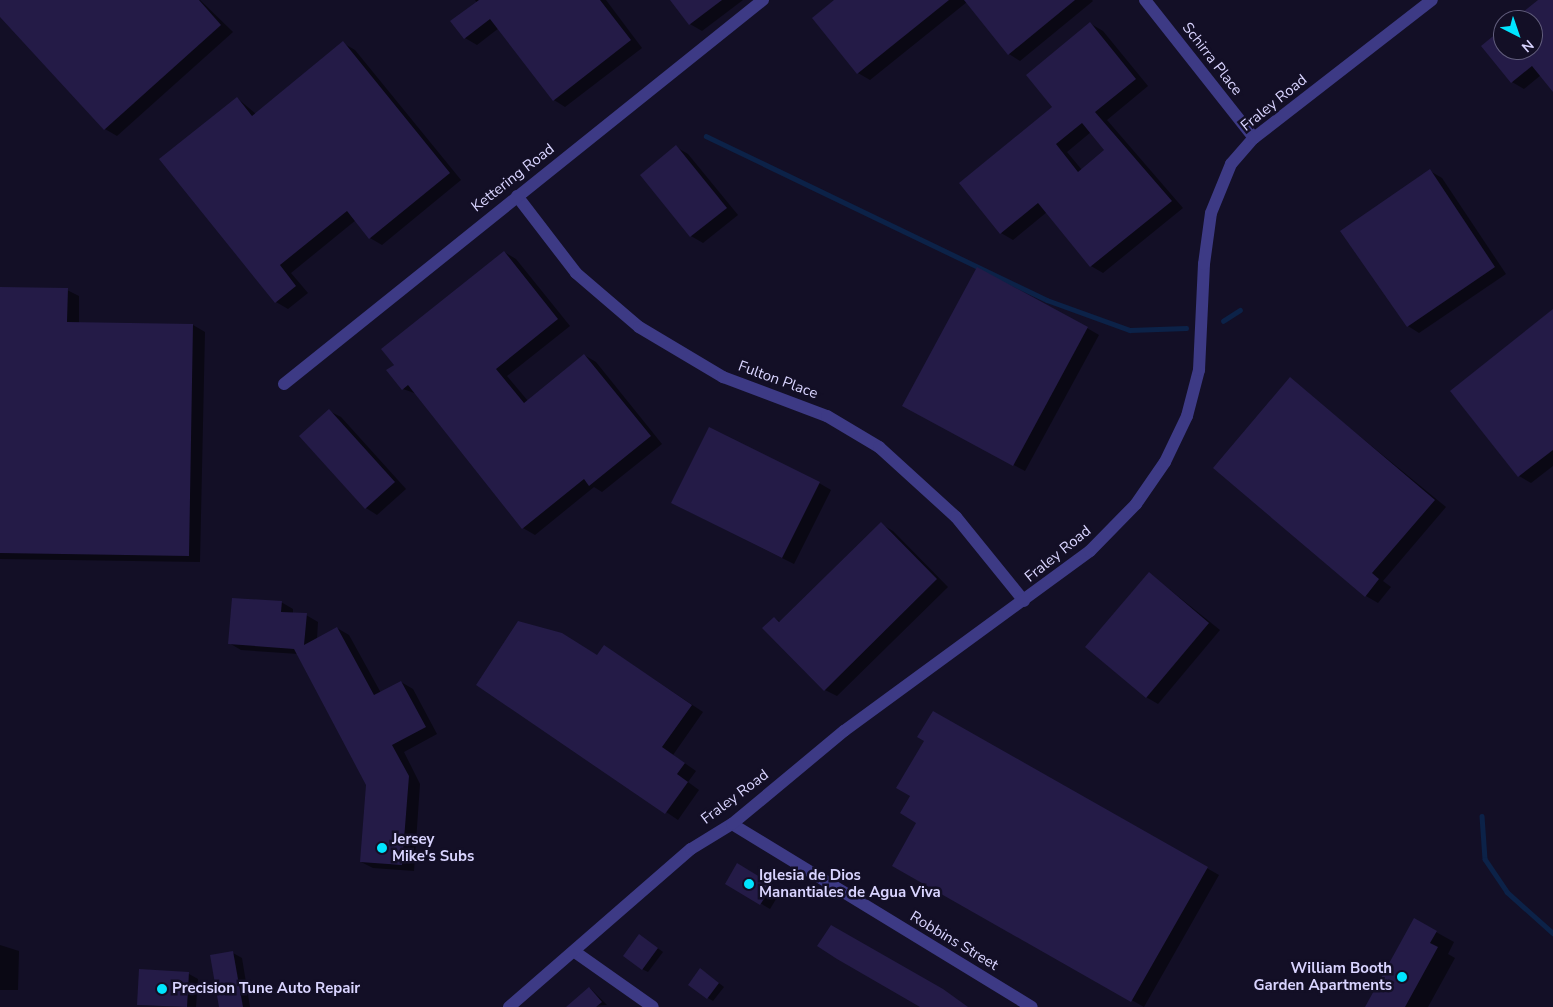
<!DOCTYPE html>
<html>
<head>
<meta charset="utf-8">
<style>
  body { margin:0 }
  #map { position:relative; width:1553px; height:1007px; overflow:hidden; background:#130f26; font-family:"Nunito Sans",sans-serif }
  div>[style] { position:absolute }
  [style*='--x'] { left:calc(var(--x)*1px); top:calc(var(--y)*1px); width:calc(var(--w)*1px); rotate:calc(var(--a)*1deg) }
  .shadow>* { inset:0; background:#0007 }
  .stream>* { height:4.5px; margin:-2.25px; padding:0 2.25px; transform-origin:2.25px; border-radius:2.25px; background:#0c2248 }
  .building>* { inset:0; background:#241b47 }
  .minor>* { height:12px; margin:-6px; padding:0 6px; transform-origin:6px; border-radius:6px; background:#3d3a85 }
  .dots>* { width:14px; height:14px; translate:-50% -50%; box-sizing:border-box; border:2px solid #130f26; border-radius:50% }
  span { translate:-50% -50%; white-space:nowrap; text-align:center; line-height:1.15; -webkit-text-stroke:5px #130f26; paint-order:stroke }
  .street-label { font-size:15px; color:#d9d4ff }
  .poi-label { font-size:15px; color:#d9d4ff; font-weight:700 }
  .left { translate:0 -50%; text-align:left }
  .right { translate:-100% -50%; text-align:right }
  .north { position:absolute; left:1493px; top:10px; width:50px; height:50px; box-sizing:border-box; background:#130f26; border:1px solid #625e7d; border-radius:50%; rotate:139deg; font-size:14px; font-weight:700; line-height:20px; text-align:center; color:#d9d4ff }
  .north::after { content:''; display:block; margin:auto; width:18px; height:22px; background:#00e5ff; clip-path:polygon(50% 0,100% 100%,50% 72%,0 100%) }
</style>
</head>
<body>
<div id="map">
  <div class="shadow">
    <div style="clip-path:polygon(0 0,200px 0,233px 32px,117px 136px,105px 129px,0 15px)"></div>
    <div style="clip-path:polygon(475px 0,606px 0,642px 48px,565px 107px,554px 100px,499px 28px,477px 45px,465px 38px,452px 22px,477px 3px)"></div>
    <div style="clip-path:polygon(671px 0,743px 0,702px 31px,690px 24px)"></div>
    <div style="clip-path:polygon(836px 0,1092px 0,1093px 1px,1020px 61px,1009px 54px,967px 2px,870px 80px,858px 73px,814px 18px)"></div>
    <div style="clip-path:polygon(1540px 0,1553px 0,1553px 90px,1541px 75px,1524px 89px,1512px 82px,1483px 46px,1503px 29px,1503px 50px,1533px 50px,1533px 20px,1515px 20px)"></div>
    <div style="clip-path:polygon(evenodd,1091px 24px,1103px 31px,1148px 86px,1107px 120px,1183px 208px,1103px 273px,1091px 266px,1047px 212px,1013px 240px,1001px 233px,1091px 24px,1091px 132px,1106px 150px,1082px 170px,1067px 152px,1091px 132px)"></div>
    <div style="clip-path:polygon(343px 43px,355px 50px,461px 180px,382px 245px,370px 238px,356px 220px,291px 273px,308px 293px,288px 309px,276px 302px,237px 98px,256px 114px)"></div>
    <div style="clip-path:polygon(676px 147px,688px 154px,738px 215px,703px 243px,691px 236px,641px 175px)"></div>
    <div style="clip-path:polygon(1430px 171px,1442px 178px,1506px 274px,1419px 333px,1408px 326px)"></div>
    <div style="clip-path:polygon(504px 252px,516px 259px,570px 326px,507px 376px,528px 401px,584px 355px,596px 362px,662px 444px,602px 492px,594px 487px,535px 535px,523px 528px,417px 394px,403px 389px,388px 371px)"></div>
    <div style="clip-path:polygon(0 289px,67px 290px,79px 296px,79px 323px,193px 325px,205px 332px,200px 562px,0 559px)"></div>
    <div style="clip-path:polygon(1553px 311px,1553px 466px,1531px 483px,1519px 476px,1451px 392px)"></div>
    <div style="clip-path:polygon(1087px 328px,1099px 335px,1025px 471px,915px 412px)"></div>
    <div style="clip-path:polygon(1290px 379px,1446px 507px,1383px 581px,1391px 587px,1378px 603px,1366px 596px)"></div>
    <div style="clip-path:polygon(329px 411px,341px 417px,406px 489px,377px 515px,366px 508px)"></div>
    <div style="clip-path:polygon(819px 483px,831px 490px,794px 564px,684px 509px)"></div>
    <div style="clip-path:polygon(881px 524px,893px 531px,948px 587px,837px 696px,825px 690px,774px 618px,781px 622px)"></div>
    <div style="clip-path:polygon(1149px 573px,1220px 630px,1158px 704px,1146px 697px)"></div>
    <div style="clip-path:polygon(281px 602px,293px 609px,293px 614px,306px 615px,318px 622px,317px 639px,337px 628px,349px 635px,381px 693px,401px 682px,413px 689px,437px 734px,404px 752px,420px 784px,414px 871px,373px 868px,361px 862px,367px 784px,298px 654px,241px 650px,229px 643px)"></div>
    <div style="clip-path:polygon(616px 654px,703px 712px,673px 755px,696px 771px,688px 782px,699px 790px,678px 820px,477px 684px)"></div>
    <div style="clip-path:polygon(933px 712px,1219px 875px,1144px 1007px,893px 866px,918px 823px,911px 795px)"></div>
    <div style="clip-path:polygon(738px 865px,781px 891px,770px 909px,727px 883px)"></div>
    <div style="clip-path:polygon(1436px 932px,1454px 942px,1448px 954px,1455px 958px,1428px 1007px,1366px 1007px)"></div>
    <div style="clip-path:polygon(645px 939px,663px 952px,648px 972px,642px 969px)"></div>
    <div style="clip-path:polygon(0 945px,19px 951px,18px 990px,0 990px)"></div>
    <div style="clip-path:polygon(233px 953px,242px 958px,250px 1007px,220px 1007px)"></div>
    <div style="clip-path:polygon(706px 973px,724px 987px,713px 1001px,708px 998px)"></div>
    <div style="clip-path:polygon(189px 974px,198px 979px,196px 1007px,138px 1005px)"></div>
    <div style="clip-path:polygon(590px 988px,607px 1005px,569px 1007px)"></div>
  </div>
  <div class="stream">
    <div style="--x:706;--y:136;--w:378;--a:25.7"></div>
    <div style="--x:1047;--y:300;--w:88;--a:19.9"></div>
    <div style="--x:1130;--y:330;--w:56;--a:-2"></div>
    <div style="--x:1223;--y:321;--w:20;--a:-33"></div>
    <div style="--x:1482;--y:816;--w:43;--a:86"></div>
    <div style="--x:1485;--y:859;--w:40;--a:56"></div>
    <div style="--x:1507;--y:892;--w:62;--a:41.7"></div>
  </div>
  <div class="building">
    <div style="clip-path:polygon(0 0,199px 0,221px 25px,104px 130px,0 17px)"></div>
    <div style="clip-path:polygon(479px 0,600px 0,631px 40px,553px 101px,490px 19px,464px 39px,450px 21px)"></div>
    <div style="clip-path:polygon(670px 0,722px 0,689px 25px)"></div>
    <div style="clip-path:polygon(834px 0,949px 0,857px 74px,812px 18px)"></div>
    <div style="clip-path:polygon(964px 0,1075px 0,1008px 55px)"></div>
    <div style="clip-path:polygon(1538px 0,1553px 0,1553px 92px,1532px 66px,1511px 83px,1481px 46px,1503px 28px,1503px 50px,1533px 50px,1533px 20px,1513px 20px)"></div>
    <div style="clip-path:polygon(evenodd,1090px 22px,1136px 79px,1095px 112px,1172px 201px,1090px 267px,1038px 203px,1000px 234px,959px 183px,1052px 107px,1026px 75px,1090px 22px,1082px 123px,1104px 150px,1078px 172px,1056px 144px,1082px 123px)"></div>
    <div style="clip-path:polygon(343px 41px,450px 173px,369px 239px,347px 211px,280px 265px,296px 286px,275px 303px,159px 159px,237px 97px,252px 116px)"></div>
    <div style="clip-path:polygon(676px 145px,727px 208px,690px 237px,640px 175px)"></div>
    <div style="clip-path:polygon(1430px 169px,1495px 267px,1407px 327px,1340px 231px)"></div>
    <div style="clip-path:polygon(504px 251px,558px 319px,496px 369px,524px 403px,584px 354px,651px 436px,589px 486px,584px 479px,522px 529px,408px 385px,402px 390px,386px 370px,394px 365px,381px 349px)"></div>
    <div style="clip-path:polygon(977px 267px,1088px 327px,1013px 466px,902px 406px)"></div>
    <div style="clip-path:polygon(0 287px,68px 288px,67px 322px,193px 324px,189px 556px,0 553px)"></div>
    <div style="clip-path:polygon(1553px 309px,1553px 450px,1518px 477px,1450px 391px)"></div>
    <div style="clip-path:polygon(1290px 377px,1435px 500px,1372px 573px,1379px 579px,1365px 597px,1213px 468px)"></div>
    <div style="clip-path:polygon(329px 409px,395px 482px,365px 509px,299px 436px)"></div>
    <div style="clip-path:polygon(709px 427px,820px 482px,782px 558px,671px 503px)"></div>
    <div style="clip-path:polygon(881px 522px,937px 579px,824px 691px,762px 628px,774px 617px,779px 622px)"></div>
    <div style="clip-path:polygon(1149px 572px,1209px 623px,1146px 698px,1085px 647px)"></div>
    <div style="clip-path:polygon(232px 598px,282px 601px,281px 612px,307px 613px,304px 645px,337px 627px,374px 695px,401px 681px,426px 727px,392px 745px,409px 776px,402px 865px,360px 862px,366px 785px,294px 649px,228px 644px)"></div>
    <div style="clip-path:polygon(518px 621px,562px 633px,597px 655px,604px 645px,692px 705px,662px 747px,685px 763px,677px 774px,688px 782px,665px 814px,476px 685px)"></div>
    <div style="clip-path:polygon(933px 711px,1208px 867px,1131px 1002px,892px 866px,916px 823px,900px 813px,910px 796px,896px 788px,924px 741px,917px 737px)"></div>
    <div style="clip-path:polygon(737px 863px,773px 885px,760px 905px,725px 884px)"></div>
    <div style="clip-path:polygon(1414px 918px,1437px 931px,1430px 943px,1438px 947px,1405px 1007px,1365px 1007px)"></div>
    <div style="clip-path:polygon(831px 925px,943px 989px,968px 1007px,920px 1007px,837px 959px,817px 946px)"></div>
    <div style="clip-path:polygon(639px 934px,658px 948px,642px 970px,623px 956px)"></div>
    <div style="clip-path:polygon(233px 951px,243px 1007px,219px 1007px,210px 955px)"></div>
    <div style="clip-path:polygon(700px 968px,719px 983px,707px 999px,688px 985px)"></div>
    <div style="clip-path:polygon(139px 969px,189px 972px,187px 1007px,137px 1005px)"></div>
    <div style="clip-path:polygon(589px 987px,602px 1002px,596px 1007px,566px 1007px)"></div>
  </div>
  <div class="minor">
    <div style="--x:1145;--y:0;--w:176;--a:51.7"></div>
    <div style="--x:517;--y:196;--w:97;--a:52.5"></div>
    <div style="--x:576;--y:273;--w:83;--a:40.6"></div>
    <div style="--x:639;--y:327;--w:98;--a:30.8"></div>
    <div style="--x:723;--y:377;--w:111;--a:20.6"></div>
    <div style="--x:827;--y:416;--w:61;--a:30.8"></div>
    <div style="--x:879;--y:447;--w:104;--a:42.3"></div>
    <div style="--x:956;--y:517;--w:108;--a:51"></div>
    <div style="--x:284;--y:384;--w:614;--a:-38.72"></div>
    <div style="--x:732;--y:824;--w:351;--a:31.4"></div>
    <div style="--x:575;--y:952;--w:95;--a:35.2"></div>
    <div style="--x:509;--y:1007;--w:241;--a:-41"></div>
    <div style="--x:691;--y:849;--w:48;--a:-31.4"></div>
    <div style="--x:732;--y:824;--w:146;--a:-39.7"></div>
    <div style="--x:844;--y:731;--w:305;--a:-36.2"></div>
    <div style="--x:1090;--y:551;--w:66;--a:-45.6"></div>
    <div style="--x:1136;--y:504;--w:51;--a:-55.4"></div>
    <div style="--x:1165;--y:462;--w:51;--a:-64.4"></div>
    <div style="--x:1187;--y:416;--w:48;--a:-75.4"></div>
    <div style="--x:1199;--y:370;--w:106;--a:-87.3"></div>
    <div style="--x:1204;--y:264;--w:51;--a:-82.2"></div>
    <div style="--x:1211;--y:213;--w:53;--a:-67.8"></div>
    <div style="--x:1231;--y:164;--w:35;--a:-49"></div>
    <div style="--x:1254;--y:138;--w:225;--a:-37.8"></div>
  </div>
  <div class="dots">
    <div style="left:382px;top:848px;background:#00e5ff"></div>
    <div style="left:749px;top:884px;background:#00e5ff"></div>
    <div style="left:1402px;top:977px;background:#00e5ff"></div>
    <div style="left:162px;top:989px;background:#00e5ff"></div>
  </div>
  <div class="street-label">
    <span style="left:1212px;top:59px;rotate:52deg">Schirra Place</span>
    <span style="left:1274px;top:103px;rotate:-39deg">Fraley Road</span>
    <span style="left:513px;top:178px;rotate:-38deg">Kettering Road</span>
    <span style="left:778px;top:380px;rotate:20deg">Fulton Place</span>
    <span style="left:1058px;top:554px;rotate:-39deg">Fraley Road</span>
    <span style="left:735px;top:797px;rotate:-37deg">Fraley Road</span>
    <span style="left:954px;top:941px;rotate:31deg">Robbins Street</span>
  </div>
  <div class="poi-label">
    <span class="left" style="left:392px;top:848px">Jersey<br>Mike's Subs</span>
    <span class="left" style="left:759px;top:884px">Iglesia de Dios<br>Manantiales de Agua Viva</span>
    <span class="right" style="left:1392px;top:977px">William Booth<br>Garden Apartments</span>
    <span class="left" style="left:172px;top:989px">Precision Tune Auto Repair</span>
  </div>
  <div class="north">N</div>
</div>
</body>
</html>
